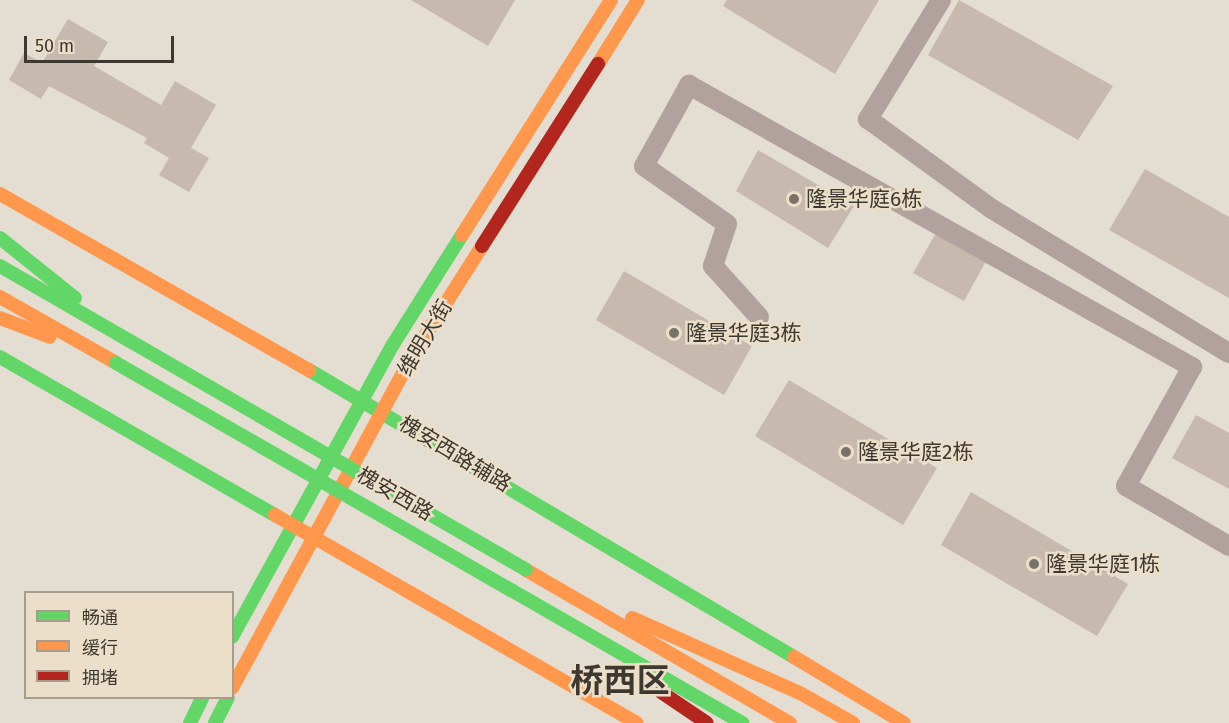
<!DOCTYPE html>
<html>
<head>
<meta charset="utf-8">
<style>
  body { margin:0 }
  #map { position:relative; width:1229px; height:723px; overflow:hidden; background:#e4ddd1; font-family:"Fira Sans","Noto Sans SC",sans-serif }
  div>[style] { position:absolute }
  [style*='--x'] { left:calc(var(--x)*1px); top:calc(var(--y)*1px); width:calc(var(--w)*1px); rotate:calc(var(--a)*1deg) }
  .building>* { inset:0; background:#c7b9ae }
  .street>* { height:20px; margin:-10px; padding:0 10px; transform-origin:10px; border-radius:10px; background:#b1a29e }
  .fast>* { height:14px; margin:-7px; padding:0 7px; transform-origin:7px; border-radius:7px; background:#63d668 }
  .slow>* { height:14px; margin:-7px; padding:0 7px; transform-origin:7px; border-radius:7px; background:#ff974d }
  .jam>* { height:14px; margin:-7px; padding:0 7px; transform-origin:7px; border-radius:7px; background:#b3261e }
  .fast-bridge>* { height:14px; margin:-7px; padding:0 7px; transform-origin:7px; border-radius:7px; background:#63d668 }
  .dots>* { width:16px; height:16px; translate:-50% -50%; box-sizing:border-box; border:3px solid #ecdfc9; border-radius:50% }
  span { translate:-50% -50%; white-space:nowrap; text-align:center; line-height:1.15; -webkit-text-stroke:5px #ecdfc9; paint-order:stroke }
  .poi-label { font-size:21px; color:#3e3930 }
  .left { translate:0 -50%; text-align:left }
  .street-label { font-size:21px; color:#3e3930 }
  .town-label { font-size:33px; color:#3e3930; font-weight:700 }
  .legend { position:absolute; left:24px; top:591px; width:210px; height:108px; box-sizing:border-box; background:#ecdfc9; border:2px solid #a69d8c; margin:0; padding:8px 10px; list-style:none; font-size:18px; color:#3e3930 }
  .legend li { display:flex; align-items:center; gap:12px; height:30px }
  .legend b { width:30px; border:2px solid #a69d8c }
  .scale { position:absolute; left:24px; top:36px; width:150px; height:27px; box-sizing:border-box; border:3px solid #3e3930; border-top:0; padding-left:8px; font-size:18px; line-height:21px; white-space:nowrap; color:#3e3930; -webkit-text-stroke:4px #ecdfc9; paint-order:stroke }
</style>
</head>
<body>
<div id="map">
  <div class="building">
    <div style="clip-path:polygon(411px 0,515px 0,488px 46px)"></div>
    <div style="clip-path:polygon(727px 0,879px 0,835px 74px,723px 6px)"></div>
    <div style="clip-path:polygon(959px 0,1113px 86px,1078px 140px,928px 55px)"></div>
    <div style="clip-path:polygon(68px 19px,108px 42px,94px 66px,161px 105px,175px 81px,216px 105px,191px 148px,209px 158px,189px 192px,159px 175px,169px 158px,144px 143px,147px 138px,49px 86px,41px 99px,9px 80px,24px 53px,42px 63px)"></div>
    <div style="clip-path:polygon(758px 150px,854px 206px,828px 248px,736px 191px)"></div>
    <div style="clip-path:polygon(1145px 169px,1229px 217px,1229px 298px,1109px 230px)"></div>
    <div style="clip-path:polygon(936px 233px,986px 261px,964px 301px,913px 273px)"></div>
    <div style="clip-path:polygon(624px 271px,752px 346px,724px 395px,596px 320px)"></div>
    <div style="clip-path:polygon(789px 380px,937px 468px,903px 525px,755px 436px)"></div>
    <div style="clip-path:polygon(1196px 415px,1229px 433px,1229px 489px,1172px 458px)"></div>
    <div style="clip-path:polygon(971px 492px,1128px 584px,1097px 636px,941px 545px)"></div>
  </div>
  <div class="street">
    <div style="--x:941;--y:0;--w:140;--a:121.5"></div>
    <div style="--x:868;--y:119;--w:153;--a:36"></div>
    <div style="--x:992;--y:209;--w:277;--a:31.3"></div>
    <div style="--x:759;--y:317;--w:69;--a:-132"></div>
    <div style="--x:713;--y:266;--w:44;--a:-71.6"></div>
    <div style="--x:727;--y:224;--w:101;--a:-145.1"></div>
    <div style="--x:644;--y:166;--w:93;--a:-60.9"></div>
    <div style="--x:689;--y:85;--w:577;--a:29.28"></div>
    <div style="--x:1192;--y:367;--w:136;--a:119"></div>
    <div style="--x:1126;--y:486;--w:119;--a:30.2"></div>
  </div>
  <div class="fast">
    <div style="--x:0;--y:238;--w:96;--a:38.7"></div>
    <div style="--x:0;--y:266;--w:150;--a:30"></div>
    <div style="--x:0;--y:357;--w:317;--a:29.9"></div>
    <div style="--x:309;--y:370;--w:564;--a:30.62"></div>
    <div style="--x:511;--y:590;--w:267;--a:29.9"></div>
    <div style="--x:232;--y:637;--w:332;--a:-61.2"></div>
    <div style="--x:392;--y:346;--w:131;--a:-57.8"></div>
    <div style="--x:190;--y:723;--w:28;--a:-64"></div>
    <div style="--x:215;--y:723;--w:28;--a:-63"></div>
  </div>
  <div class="slow">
    <div style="--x:598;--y:64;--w:75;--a:-58"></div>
    <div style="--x:0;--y:194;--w:356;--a:29.7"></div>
    <div style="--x:462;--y:235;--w:278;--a:-57.6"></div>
    <div style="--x:0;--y:297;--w:133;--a:29.6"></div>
    <div style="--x:0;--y:318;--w:53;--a:20.8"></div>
    <div style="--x:275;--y:515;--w:417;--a:29.9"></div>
    <div style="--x:526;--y:570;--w:305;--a:30.1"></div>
    <div style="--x:632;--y:618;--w:184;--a:24.1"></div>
    <div style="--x:800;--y:693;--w:61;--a:29.5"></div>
    <div style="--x:794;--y:657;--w:128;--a:31"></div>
    <div style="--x:232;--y:688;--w:375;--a:-61.5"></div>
    <div style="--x:411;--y:358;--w:133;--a:-57.6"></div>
  </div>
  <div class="jam">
    <div style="--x:482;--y:246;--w:216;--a:-57.5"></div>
    <div style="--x:661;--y:692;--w:55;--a:34"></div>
  </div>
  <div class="fast-bridge">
    <div style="--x:130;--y:341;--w:457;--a:30"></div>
    <div style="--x:116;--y:363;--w:456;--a:29.9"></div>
  </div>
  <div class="dots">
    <div style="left:794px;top:199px;background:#787268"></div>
    <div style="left:674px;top:333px;background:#787268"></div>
    <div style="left:846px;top:452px;background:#787268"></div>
    <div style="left:1034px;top:564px;background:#787268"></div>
  </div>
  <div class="poi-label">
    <span class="left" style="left:806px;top:199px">隆景华庭6栋</span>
    <span class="left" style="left:686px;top:333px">隆景华庭3栋</span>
    <span class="left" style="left:858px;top:452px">隆景华庭2栋</span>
    <span class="left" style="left:1046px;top:564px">隆景华庭1栋</span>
  </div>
  <div class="street-label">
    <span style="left:425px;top:338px;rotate:-59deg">维明大街</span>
    <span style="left:455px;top:454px;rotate:31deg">槐安西路辅路</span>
    <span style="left:395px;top:494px;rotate:30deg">槐安西路</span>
  </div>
  <div class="town-label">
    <span style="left:620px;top:682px">桥西区</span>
  </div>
  <ul class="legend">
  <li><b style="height:8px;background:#63d668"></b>畅通</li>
  <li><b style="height:8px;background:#ff974d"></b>缓行</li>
  <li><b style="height:8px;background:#b3261e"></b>拥堵</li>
  </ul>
  <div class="scale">50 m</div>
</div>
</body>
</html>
